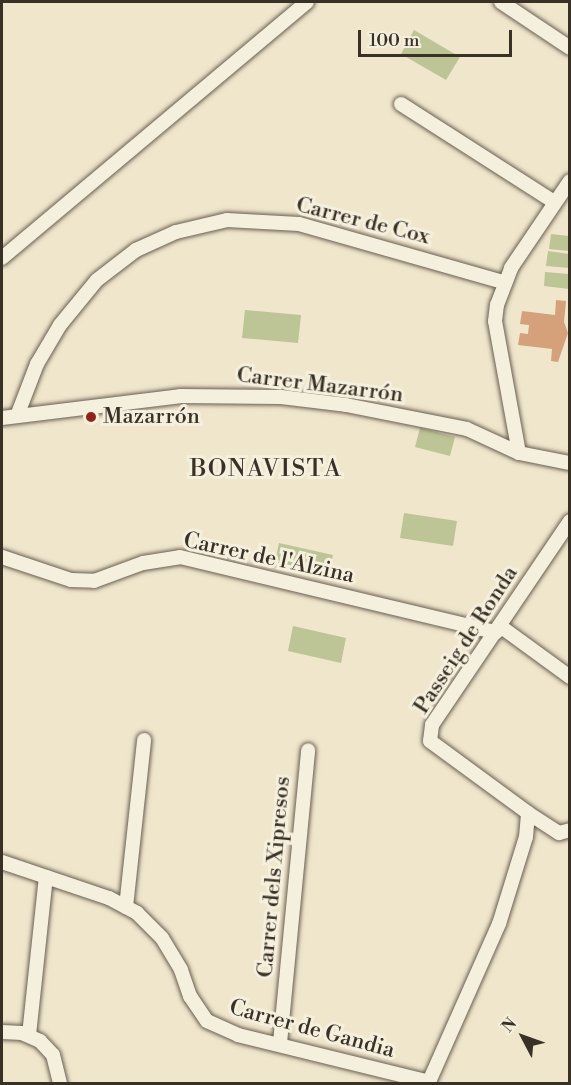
<!DOCTYPE html>
<html>
<head>
<meta charset="utf-8">
<style>
  body { margin:0 }
  #map { position:relative; width:571px; height:1085px; overflow:hidden; background:#f0e6cc; font-family:"Libre Bodoni",serif }
  div>[style] { position:absolute }
  [style*='--x'] { left:calc(var(--x)*1px); top:calc(var(--y)*1px); width:calc(var(--w)*1px); rotate:calc(var(--a)*1deg) }
  .green>* { inset:0; background:#bdc496 }
  .building>* { inset:0; background:#d4a17b }
  .roads { filter:drop-shadow(0 0 2px #685e50) drop-shadow(0 0 2px #685e50) }
  .minor>* { height:14px; margin:-7px; padding:0 7px; transform-origin:7px; border-radius:7px; background:#f5efde }
  .dots>* { width:16px; height:16px; translate:-50% -50%; box-sizing:border-box; border:3px solid #f5efde; border-radius:50% }
  span { translate:-50% -50%; white-space:nowrap; text-align:center; line-height:1.15; -webkit-text-stroke:6px #f5efde; paint-order:stroke }
  .street-label { font-size:22px; color:#3a3126 }
  .poi-label { font-size:22px; color:#3a3126 }
  .left { translate:0 -50%; text-align:left }
  .neighbourhood-label { font-size:24px; color:#3a3126; letter-spacing:1.5px }
  .frame { position:absolute; inset:0; border:3px solid #3a3126; pointer-events:none }
  .north { position:absolute; left:493px; top:1007px; width:60px; height:60px; -webkit-text-stroke:4px #f5efde; paint-order:stroke; rotate:311deg; font-size:16px; font-weight:700; line-height:24px; text-align:center; color:#3a3126 }
  .north::after { content:''; display:block; margin:auto; width:21px; height:27px; background:#3a3126; clip-path:polygon(50% 0,100% 100%,50% 72%,0 100%) }
  .scale { position:absolute; left:358px; top:30px; width:154px; height:27px; box-sizing:border-box; border:3px solid #3a3126; border-top:0; padding-left:8px; font-size:18px; line-height:21px; white-space:nowrap; color:#3a3126; -webkit-text-stroke:4px #f5efde; paint-order:stroke }
</style>
</head>
<body>
<div id="map">
  <div class="green">
    <div style="clip-path:polygon(414px 30px,460px 57px,446px 80px,401px 54px)"></div>
    <div style="clip-path:polygon(551px 234px,569px 236px,569px 251px,549px 249px)"></div>
    <div style="clip-path:polygon(548px 251px,569px 254px,569px 268px,546px 266px)"></div>
    <div style="clip-path:polygon(545px 272px,569px 274px,569px 289px,544px 286px)"></div>
    <div style="clip-path:polygon(245px 310px,301px 315px,298px 343px,242px 338px)"></div>
    <div style="clip-path:polygon(420px 428px,455px 437px,450px 456px,415px 447px)"></div>
    <div style="clip-path:polygon(404px 513px,457px 521px,453px 546px,400px 538px)"></div>
    <div style="clip-path:polygon(279px 543px,333px 555px,327px 580px,274px 567px)"></div>
    <div style="clip-path:polygon(293px 626px,346px 638px,341px 663px,288px 651px)"></div>
  </div>
  <div class="building">
    <div style="clip-path:polygon(556px 300px,566px 301px,564px 322px,568px 333px,558px 362px,551px 361px,552px 349px,518px 345px,520px 333px,528px 334px,529px 325px,520px 324px,522px 311px,555px 315px)"></div>
  </div>
  <div class="roads">
    <div class="minor">
      <div style="--x:501;--y:2;--w:83;--a:33.7"></div>
      <div style="--x:401;--y:104;--w:182;--a:32.6"></div>
      <div style="--x:2;--y:258;--w:398;--a:-40"></div>
      <div style="--x:17;--y:416;--w:56;--a:-69"></div>
      <div style="--x:37;--y:364;--w:45;--a:-59.5"></div>
      <div style="--x:60;--y:325;--w:58;--a:-50.6"></div>
      <div style="--x:97;--y:280;--w:49;--a:-37.6"></div>
      <div style="--x:136;--y:250;--w:44;--a:-24.2"></div>
      <div style="--x:176;--y:232;--w:52;--a:-13.2"></div>
      <div style="--x:227;--y:220;--w:72;--a:3.2"></div>
      <div style="--x:299;--y:224;--w:212;--a:15.9"></div>
      <div style="--x:2;--y:418;--w:179;--a:-7"></div>
      <div style="--x:180;--y:396;--w:101;--a:0.6"></div>
      <div style="--x:281;--y:397;--w:65;--a:7"></div>
      <div style="--x:346;--y:405;--w:123;--a:11.2"></div>
      <div style="--x:467;--y:429;--w:57;--a:24.8"></div>
      <div style="--x:519;--y:453;--w:52;--a:11.1"></div>
      <div style="--x:519;--y:453;--w:134;--a:-100.3"></div>
      <div style="--x:495;--y:321;--w:16;--a:-83"></div>
      <div style="--x:497;--y:305;--w:40;--a:-69"></div>
      <div style="--x:511;--y:268;--w:105;--a:-55.9"></div>
      <div style="--x:570;--y:521;--w:246;--a:124.1"></div>
      <div style="--x:432;--y:725;--w:16;--a:97"></div>
      <div style="--x:430;--y:741;--w:122;--a:36.3"></div>
      <div style="--x:528;--y:813;--w:37;--a:33"></div>
      <div style="--x:559;--y:833;--w:11;--a:-15"></div>
      <div style="--x:2;--y:557;--w:73;--a:18.4"></div>
      <div style="--x:71;--y:580;--w:23;--a:2"></div>
      <div style="--x:94;--y:581;--w:52;--a:-20.2"></div>
      <div style="--x:143;--y:563;--w:37;--a:-9"></div>
      <div style="--x:180;--y:557;--w:325;--a:13.4"></div>
      <div style="--x:500;--y:626;--w:87;--a:36.1"></div>
      <div style="--x:2;--y:862;--w:113;--a:18.6"></div>
      <div style="--x:109;--y:898;--w:32;--a:28"></div>
      <div style="--x:137;--y:913;--w:35;--a:45"></div>
      <div style="--x:162;--y:938;--w:37;--a:59"></div>
      <div style="--x:181;--y:970;--w:28;--a:71"></div>
      <div style="--x:190;--y:996;--w:30;--a:56"></div>
      <div style="--x:207;--y:1021;--w:34;--a:24"></div>
      <div style="--x:238;--y:1035;--w:197;--a:13.8"></div>
      <div style="--x:126;--y:907;--w:168;--a:-83.8"></div>
      <div style="--x:2;--y:1032;--w:20;--a:3"></div>
      <div style="--x:22;--y:1033;--w:20;--a:24"></div>
      <div style="--x:40;--y:1041;--w:19;--a:47"></div>
      <div style="--x:53;--y:1055;--w:30;--a:76"></div>
      <div style="--x:29;--y:1035;--w:159;--a:-83.9"></div>
      <div style="--x:280;--y:1043;--w:294;--a:-84.5"></div>
      <div style="--x:428;--y:1084;--w:175;--a:-66.1"></div>
      <div style="--x:499;--y:924;--w:91;--a:-72.8"></div>
      <div style="--x:526;--y:837;--w:24;--a:-85"></div>
    </div>
  </div>
  <div class="dots">
    <div style="left:91px;top:417px;background:#8f2418"></div>
  </div>
  <div class="street-label">
    <span style="left:363px;top:221px;rotate:14deg">Carrer de Cox</span>
    <span style="left:320px;top:385px;rotate:7deg">Carrer Mazarrón</span>
    <span style="left:269px;top:558px;rotate:12deg">Carrer de l'Alzina</span>
    <span style="left:466px;top:640px;rotate:-57deg">Passeig de Ronda</span>
    <span style="left:274px;top:877px;rotate:-85deg">Carrer dels Xipresos</span>
    <span style="left:312px;top:1029px;rotate:15deg">Carrer de Gandia</span>
  </div>
  <div class="poi-label">
    <span class="left" style="left:103px;top:417px">Mazarrón</span>
  </div>
  <div class="neighbourhood-label">
    <span style="left:266px;top:470px">BONAVISTA</span>
  </div>
  <div class="frame"></div>
  <div class="north">N</div>
  <div class="scale">100 m</div>
</div>
</body>
</html>
